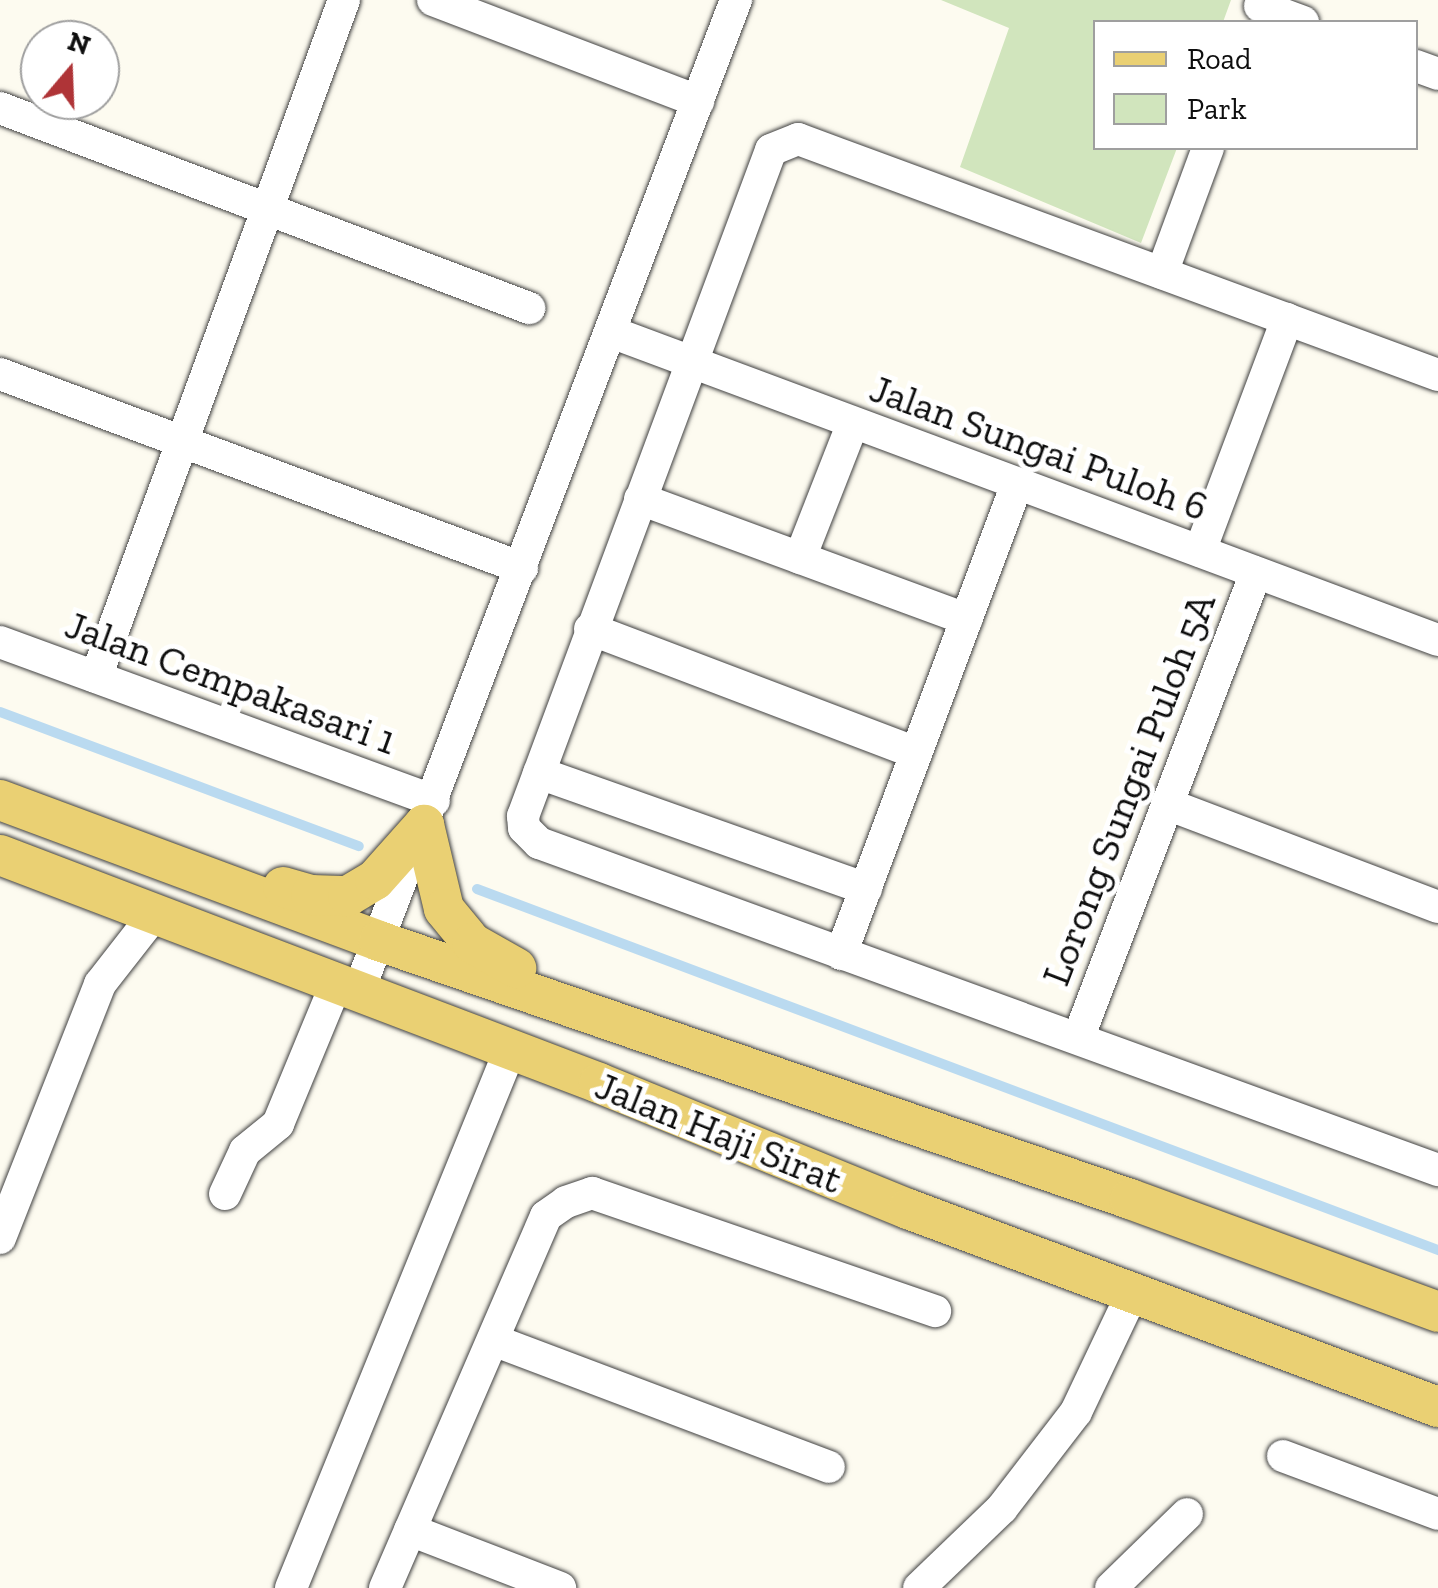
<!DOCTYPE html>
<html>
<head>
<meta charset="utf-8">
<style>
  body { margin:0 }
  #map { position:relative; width:1438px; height:1588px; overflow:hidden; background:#fdfbf0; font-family:"Zilla Slab",serif }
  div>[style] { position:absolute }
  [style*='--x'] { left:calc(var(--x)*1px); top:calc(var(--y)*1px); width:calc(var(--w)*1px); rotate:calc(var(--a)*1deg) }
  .green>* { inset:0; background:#d1e5bd }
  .stream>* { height:10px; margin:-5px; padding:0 5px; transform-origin:5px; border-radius:5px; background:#badaf0 }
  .roads { filter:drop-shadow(0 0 2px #414141) drop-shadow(0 0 2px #414141) }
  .minor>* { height:32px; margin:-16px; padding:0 16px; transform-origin:16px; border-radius:16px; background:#fff }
  .major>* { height:40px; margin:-20px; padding:0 20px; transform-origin:20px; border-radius:20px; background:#ead073 }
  span { translate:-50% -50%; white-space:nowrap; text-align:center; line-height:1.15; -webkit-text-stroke:10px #fff; paint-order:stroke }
  .street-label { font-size:40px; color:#0e0e0e }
  .legend { position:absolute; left:1093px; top:20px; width:325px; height:130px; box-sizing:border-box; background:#fff; border:2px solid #9f9f9f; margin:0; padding:12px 18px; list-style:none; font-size:30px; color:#0e0e0e }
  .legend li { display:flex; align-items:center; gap:20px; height:50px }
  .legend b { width:50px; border:2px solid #9f9f9f }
  .north { position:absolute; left:20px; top:20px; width:100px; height:100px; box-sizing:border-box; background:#fff; border:2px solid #9f9f9f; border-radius:50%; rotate:19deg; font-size:28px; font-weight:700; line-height:40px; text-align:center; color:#0e0e0e }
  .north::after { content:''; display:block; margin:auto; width:35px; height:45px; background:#af3437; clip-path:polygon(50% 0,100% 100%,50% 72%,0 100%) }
</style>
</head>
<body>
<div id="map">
  <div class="green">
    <div style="clip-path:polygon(941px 0,1231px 0,1223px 22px,1096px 22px,1096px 148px,1177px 148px,1141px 243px,960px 167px,1009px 28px)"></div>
  </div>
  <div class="stream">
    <div style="--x:0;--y:712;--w:383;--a:20.5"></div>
    <div style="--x:477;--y:889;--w:1027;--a:20.59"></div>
  </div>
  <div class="roads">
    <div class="minor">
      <div style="--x:433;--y:0;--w:284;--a:20.9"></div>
      <div style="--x:1260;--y:6;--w:46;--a:20.4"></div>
      <div style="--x:1416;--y:66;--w:23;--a:20"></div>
      <div style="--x:0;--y:108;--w:566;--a:20.71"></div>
      <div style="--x:1162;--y:273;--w:133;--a:-69.8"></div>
      <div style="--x:611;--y:332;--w:882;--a:20.43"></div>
      <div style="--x:0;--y:374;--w:557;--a:20.39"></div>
      <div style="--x:1438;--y:375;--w:682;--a:-159.76"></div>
      <div style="--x:798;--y:139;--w:29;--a:158"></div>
      <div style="--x:771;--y:150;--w:711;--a:110.42"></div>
      <div style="--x:523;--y:816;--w:12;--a:85"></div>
      <div style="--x:524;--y:828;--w:21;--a:45"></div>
      <div style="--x:539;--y:843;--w:957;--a:19.99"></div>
      <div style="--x:640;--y:499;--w:348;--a:20.2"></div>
      <div style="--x:1200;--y:551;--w:248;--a:-69.4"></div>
      <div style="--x:800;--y:558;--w:145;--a:-68.6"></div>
      <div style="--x:590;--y:629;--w:349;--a:20.8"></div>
      <div style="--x:0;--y:642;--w:462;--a:20.1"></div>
      <div style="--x:96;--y:677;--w:721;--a:-69.88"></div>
      <div style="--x:539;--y:773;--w:347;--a:19.5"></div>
      <div style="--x:1167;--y:804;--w:290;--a:20.8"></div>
      <div style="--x:841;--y:954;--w:502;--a:-69.47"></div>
      <div style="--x:358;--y:993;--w:1063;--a:-69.16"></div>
      <div style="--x:1079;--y:1036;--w:496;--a:-69.1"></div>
      <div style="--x:225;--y:1194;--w:47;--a:-65.1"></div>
      <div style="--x:245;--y:1151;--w:43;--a:-39.3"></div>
      <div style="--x:278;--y:1124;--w:152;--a:-67.5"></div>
      <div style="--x:0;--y:1238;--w:273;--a:-68.5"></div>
      <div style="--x:100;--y:984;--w:88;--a:-52"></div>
      <div style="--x:493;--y:1340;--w:359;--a:20.7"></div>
      <div style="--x:1283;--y:1456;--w:165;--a:20.5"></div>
      <div style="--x:410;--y:1530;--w:161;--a:21.1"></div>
      <div style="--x:291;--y:1588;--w:581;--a:-67.85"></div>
      <div style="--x:385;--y:1588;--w:405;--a:-66.6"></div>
      <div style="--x:546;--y:1216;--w:24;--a:-35"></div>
      <div style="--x:566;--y:1202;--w:28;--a:-19"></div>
      <div style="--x:592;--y:1193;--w:363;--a:19"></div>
      <div style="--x:919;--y:1588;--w:115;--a:-43.9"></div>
      <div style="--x:1002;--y:1508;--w:121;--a:-52.4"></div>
      <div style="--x:1076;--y:1412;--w:133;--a:-64.6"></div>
      <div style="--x:1111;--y:1588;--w:106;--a:-44.2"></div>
    </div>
    <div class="major">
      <div style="--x:0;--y:800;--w:404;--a:20.4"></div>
      <div style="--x:379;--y:941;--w:794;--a:18.96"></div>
      <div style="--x:1130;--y:1199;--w:328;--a:20.1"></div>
      <div style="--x:424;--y:825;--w:86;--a:76.6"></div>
      <div style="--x:444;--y:909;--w:44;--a:50.5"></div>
      <div style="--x:472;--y:943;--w:51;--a:29.6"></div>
      <div style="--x:0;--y:855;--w:641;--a:20.84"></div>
      <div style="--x:599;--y:1083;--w:334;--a:22.2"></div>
      <div style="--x:908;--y:1209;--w:566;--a:20.48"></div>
      <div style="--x:283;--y:887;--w:29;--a:16"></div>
      <div style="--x:311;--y:895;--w:37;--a:2"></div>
      <div style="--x:348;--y:896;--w:31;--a:-31"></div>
      <div style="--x:375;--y:880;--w:74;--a:-48.3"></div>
    </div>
  </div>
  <div class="street-label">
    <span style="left:1039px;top:447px;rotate:20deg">Jalan Sungai Puloh 6</span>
    <span style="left:231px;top:682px;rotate:20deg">Jalan Cempakasari 1</span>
    <span style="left:1128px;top:789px;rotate:-69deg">Lorong Sungai Puloh 5A</span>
    <span style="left:719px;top:1132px;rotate:22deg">Jalan Haji Sirat</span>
  </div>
  <ul class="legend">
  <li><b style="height:12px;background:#ead073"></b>Road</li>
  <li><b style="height:28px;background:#d1e5bd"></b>Park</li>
  </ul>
  <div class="north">N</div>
</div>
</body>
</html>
